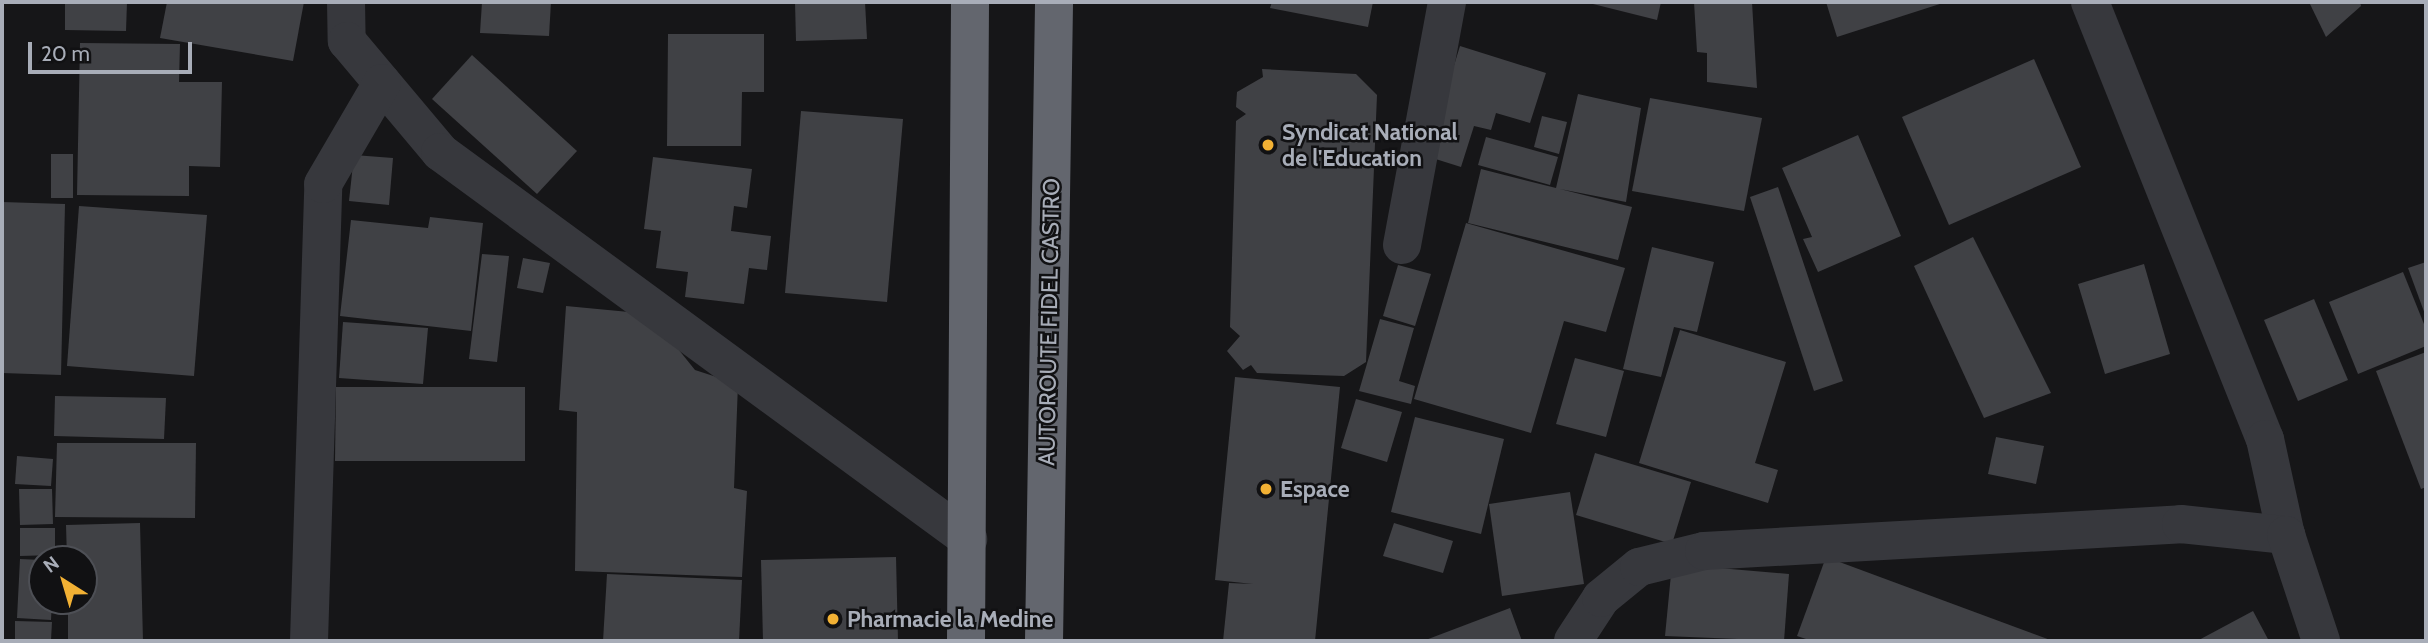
<!DOCTYPE html>
<html>
<head>
<meta charset="utf-8">
<style>
  body { margin:0 }
  #map { position:relative; width:2428px; height:643px; overflow:hidden; background:#161618; font-family:Cabin,sans-serif }
  div>[style] { position:absolute }
  [style*='--x'] { left:calc(var(--x)*1px); top:calc(var(--y)*1px); width:calc(var(--w)*1px); rotate:calc(var(--a)*1deg) }
  .building>* { inset:0; background:#404145 }
  .minor>* { height:38px; margin:-19px; padding:0 19px; transform-origin:19px; border-radius:19px; background:#37383d }
  .highway>* { height:38px; margin:-19px; padding:0 19px; transform-origin:19px; border-radius:19px; background:#63666e }
  .dots>* { width:19px; height:19px; translate:-50% -50%; box-sizing:border-box; border:4px solid #111113; border-radius:50% }
  span { translate:-50% -50%; white-space:nowrap; text-align:center; line-height:1.15; -webkit-text-stroke:5px #111113; paint-order:stroke }
  .poi-label { font-size:23px; color:#a8adb8; font-weight:700 }
  .left { translate:0 -50%; text-align:left }
  .street-label { font-size:23px; color:#a8adb8 }
  .frame { position:absolute; inset:0; border:4px solid #a8adb8; pointer-events:none }
  .north { position:absolute; left:28px; top:545px; width:70px; height:70px; box-sizing:border-box; background:#111113; border:2px solid #4d4f55; border-radius:50%; rotate:323deg; font-size:19px; font-weight:700; line-height:28px; text-align:center; color:#a8adb8 }
  .north::after { content:''; display:block; margin:auto; width:24px; height:32px; background:#f2b134; clip-path:polygon(50% 0,100% 100%,50% 72%,0 100%) }
  .scale { position:absolute; left:28px; top:42px; width:164px; height:32px; box-sizing:border-box; border:4px solid #a8adb8; border-top:0; padding-left:9px; font-size:21px; line-height:24px; white-space:nowrap; color:#a8adb8; -webkit-text-stroke:5px #111113; paint-order:stroke }
</style>
</head>
<body>
<div id="map">
  <div class="building">
    <div style="clip-path:polygon(65px 2px,127px 2px,126px 31px,65px 30px)"></div>
    <div style="clip-path:polygon(167px 2px,304px 2px,293px 61px,160px 38px)"></div>
    <div style="clip-path:polygon(482px 2px,551px 2px,549px 36px,480px 33px)"></div>
    <div style="clip-path:polygon(795px 2px,865px 2px,867px 39px,796px 41px)"></div>
    <div style="clip-path:polygon(1272px 2px,1373px 2px,1368px 27px,1270px 8px)"></div>
    <div style="clip-path:polygon(1585px 2px,1661px 2px,1657px 20px)"></div>
    <div style="clip-path:polygon(1694px 2px,1752px 2px,1757px 88px,1707px 82px,1707px 53px,1697px 52px)"></div>
    <div style="clip-path:polygon(1826px 2px,1946px 2px,1837px 37px)"></div>
    <div style="clip-path:polygon(2309px 2px,2360px 2px,2361px 6px,2326px 37px)"></div>
    <div style="clip-path:polygon(668px 34px,764px 34px,764px 92px,742px 92px,741px 146px,667px 146px)"></div>
    <div style="clip-path:polygon(80px 43px,180px 44px,179px 82px,222px 82px,220px 167px,189px 166px,189px 196px,77px 195px)"></div>
    <div style="clip-path:polygon(1460px 46px,1546px 73px,1530px 123px,1496px 113px,1491px 130px,1474px 126px,1461px 167px,1426px 156px)"></div>
    <div style="clip-path:polygon(472px 55px,577px 151px,537px 194px,432px 99px)"></div>
    <div style="clip-path:polygon(2034px 59px,2081px 167px,1949px 225px,1902px 117px)"></div>
    <div style="clip-path:polygon(1262px 69px,1356px 74px,1377px 95px,1366px 362px,1344px 376px,1257px 373px,1251px 365px,1243px 370px,1227px 351px,1240px 336px,1230px 327px,1236px 121px,1246px 114px,1236px 107px,1237px 92px,1263px 77px)"></div>
    <div style="clip-path:polygon(1578px 94px,1641px 108px,1626px 202px,1560px 189px,1632px 207px,1618px 260px,1468px 223px,1481px 169px,1556px 188px)"></div>
    <div style="clip-path:polygon(1650px 98px,1762px 118px,1744px 211px,1632px 191px)"></div>
    <div style="clip-path:polygon(801px 111px,903px 119px,887px 302px,785px 293px)"></div>
    <div style="clip-path:polygon(1542px 116px,1567px 122px,1559px 154px,1534px 147px)"></div>
    <div style="clip-path:polygon(1858px 135px,1901px 236px,1818px 272px,1803px 239px,1812px 237px,1782px 168px)"></div>
    <div style="clip-path:polygon(1486px 137px,1558px 157px,1550px 185px,1478px 165px)"></div>
    <div style="clip-path:polygon(51px 154px,73px 154px,73px 198px,51px 198px)"></div>
    <div style="clip-path:polygon(354px 155px,393px 158px,389px 205px,349px 201px)"></div>
    <div style="clip-path:polygon(653px 157px,752px 169px,747px 208px,734px 206px,731px 231px,771px 236px,767px 270px,749px 268px,744px 304px,685px 297px,688px 272px,656px 268px,661px 231px,644px 229px)"></div>
    <div style="clip-path:polygon(1778px 187px,1843px 381px,1814px 391px,1750px 197px)"></div>
    <div style="clip-path:polygon(2px 202px,65px 204px,61px 375px,2px 373px)"></div>
    <div style="clip-path:polygon(79px 206px,207px 215px,194px 376px,67px 366px)"></div>
    <div style="clip-path:polygon(430px 217px,483px 223px,471px 331px,340px 316px,351px 220px,428px 228px)"></div>
    <div style="clip-path:polygon(1466px 223px,1625px 268px,1606px 332px,1564px 321px,1531px 433px,1414px 399px)"></div>
    <div style="clip-path:polygon(1973px 237px,2051px 393px,1984px 418px,1914px 266px)"></div>
    <div style="clip-path:polygon(1652px 247px,1714px 262px,1697px 332px,1674px 327px,1661px 377px,1623px 369px)"></div>
    <div style="clip-path:polygon(482px 254px,509px 256px,497px 362px,469px 359px)"></div>
    <div style="clip-path:polygon(523px 258px,550px 263px,543px 293px,517px 288px)"></div>
    <div style="clip-path:polygon(2426px 262px,2426px 317px,2408px 268px)"></div>
    <div style="clip-path:polygon(2144px 264px,2170px 354px,2105px 374px,2078px 284px)"></div>
    <div style="clip-path:polygon(1398px 265px,1431px 274px,1415px 326px,1383px 316px)"></div>
    <div style="clip-path:polygon(2403px 272px,2426px 329px,2426px 346px,2358px 374px,2329px 302px)"></div>
    <div style="clip-path:polygon(2314px 299px,2348px 380px,2298px 401px,2264px 320px)"></div>
    <div style="clip-path:polygon(566px 306px,650px 314px,695px 370px,738px 384px,734px 488px,747px 491px,742px 577px,575px 571px,577px 412px,559px 410px)"></div>
    <div style="clip-path:polygon(1380px 319px,1414px 328px,1399px 381px,1415px 386px,1411px 404px,1359px 391px)"></div>
    <div style="clip-path:polygon(343px 322px,428px 328px,423px 384px,339px 378px)"></div>
    <div style="clip-path:polygon(1680px 330px,1786px 362px,1755px 463px,1778px 470px,1768px 503px,1639px 463px)"></div>
    <div style="clip-path:polygon(2426px 352px,2426px 487px,2421px 489px,2376px 371px)"></div>
    <div style="clip-path:polygon(1575px 358px,1624px 371px,1606px 437px,1556px 424px)"></div>
    <div style="clip-path:polygon(1235px 377px,1340px 387px,1315px 641px,1223px 641px,1229px 583px,1253px 584px,1215px 580px)"></div>
    <div style="clip-path:polygon(336px 387px,525px 387px,525px 461px,335px 461px)"></div>
    <div style="clip-path:polygon(55px 396px,166px 398px,164px 439px,54px 436px)"></div>
    <div style="clip-path:polygon(1356px 399px,1402px 412px,1387px 462px,1341px 448px)"></div>
    <div style="clip-path:polygon(1415px 417px,1504px 439px,1481px 534px,1391px 512px)"></div>
    <div style="clip-path:polygon(1996px 437px,2044px 446px,2036px 484px,1988px 474px)"></div>
    <div style="clip-path:polygon(57px 443px,196px 443px,195px 518px,55px 517px)"></div>
    <div style="clip-path:polygon(1595px 453px,1691px 482px,1672px 544px,1576px 515px)"></div>
    <div style="clip-path:polygon(17px 456px,53px 459px,51px 486px,15px 484px)"></div>
    <div style="clip-path:polygon(19px 489px,52px 489px,53px 524px,20px 525px)"></div>
    <div style="clip-path:polygon(1570px 492px,1584px 584px,1502px 596px,1489px 504px)"></div>
    <div style="clip-path:polygon(140px 523px,143px 641px,68px 641px,68px 601px,84px 601px,84px 559px,67px 559px,66px 525px)"></div>
    <div style="clip-path:polygon(1394px 523px,1453px 541px,1443px 573px,1383px 556px)"></div>
    <div style="clip-path:polygon(20px 528px,55px 528px,55px 555px,20px 556px)"></div>
    <div style="clip-path:polygon(896px 557px,898px 641px,763px 641px,761px 560px)"></div>
    <div style="clip-path:polygon(1826px 557px,2053px 641px,1812px 641px,1797px 636px)"></div>
    <div style="clip-path:polygon(20px 559px,42px 560px,42px 601px,52px 601px,51px 620px,17px 618px)"></div>
    <div style="clip-path:polygon(1672px 564px,1789px 574px,1784px 641px,1665px 636px)"></div>
    <div style="clip-path:polygon(607px 574px,742px 580px,739px 641px,603px 641px)"></div>
    <div style="clip-path:polygon(1510px 608px,1522px 641px,1423px 641px)"></div>
    <div style="clip-path:polygon(2253px 611px,2269px 641px,2197px 641px)"></div>
    <div style="clip-path:polygon(15px 621px,52px 622px,51px 640px,15px 639px)"></div>
  </div>
  <div class="minor">
    <div style="--x:346;--y:2;--w:39;--a:89"></div>
    <div style="--x:347;--y:41;--w:145;--a:50"></div>
    <div style="--x:440;--y:152;--w:655;--a:36.24"></div>
    <div style="--x:2090;--y:2;--w:471;--a:68.2"></div>
    <div style="--x:2265;--y:439;--w:98;--a:77.7"></div>
    <div style="--x:1402;--y:245;--w:247;--a:-79.5"></div>
    <div style="--x:309;--y:641;--w:457;--a:-88.2"></div>
    <div style="--x:323;--y:184;--w:117;--a:-59.7"></div>
    <div style="--x:1573;--y:641;--w:51;--a:-56.9"></div>
    <div style="--x:1601;--y:598;--w:49;--a:-39.2"></div>
    <div style="--x:1639;--y:567;--w:67;--a:-13.8"></div>
    <div style="--x:1704;--y:551;--w:478;--a:-3.2"></div>
    <div style="--x:2181;--y:524;--w:106;--a:6"></div>
    <div style="--x:2286;--y:535;--w:112;--a:71.7"></div>
  </div>
  <div class="highway">
    <div style="--x:966;--y:641;--w:639;--a:-89.64"></div>
    <div style="--x:1044;--y:641;--w:639;--a:-89.1"></div>
  </div>
  <div class="dots">
    <div style="left:1268px;top:145px;background:#f2b134"></div>
    <div style="left:1266px;top:489px;background:#f2b134"></div>
    <div style="left:833px;top:619px;background:#f2b134"></div>
  </div>
  <div class="poi-label">
    <span class="left" style="left:1282px;top:145px">Syndicat National<br>de l'Education</span>
    <span class="left" style="left:1280px;top:489px">Espace</span>
    <span class="left" style="left:847px;top:619px">Pharmacie la Medine</span>
  </div>
  <div class="street-label">
    <span style="left:1049px;top:322px;rotate:-89deg">AUTOROUTE FIDEL CASTRO</span>
  </div>
  <div class="frame"></div>
  <div class="north">N</div>
  <div class="scale">20 m</div>
</div>
</body>
</html>
